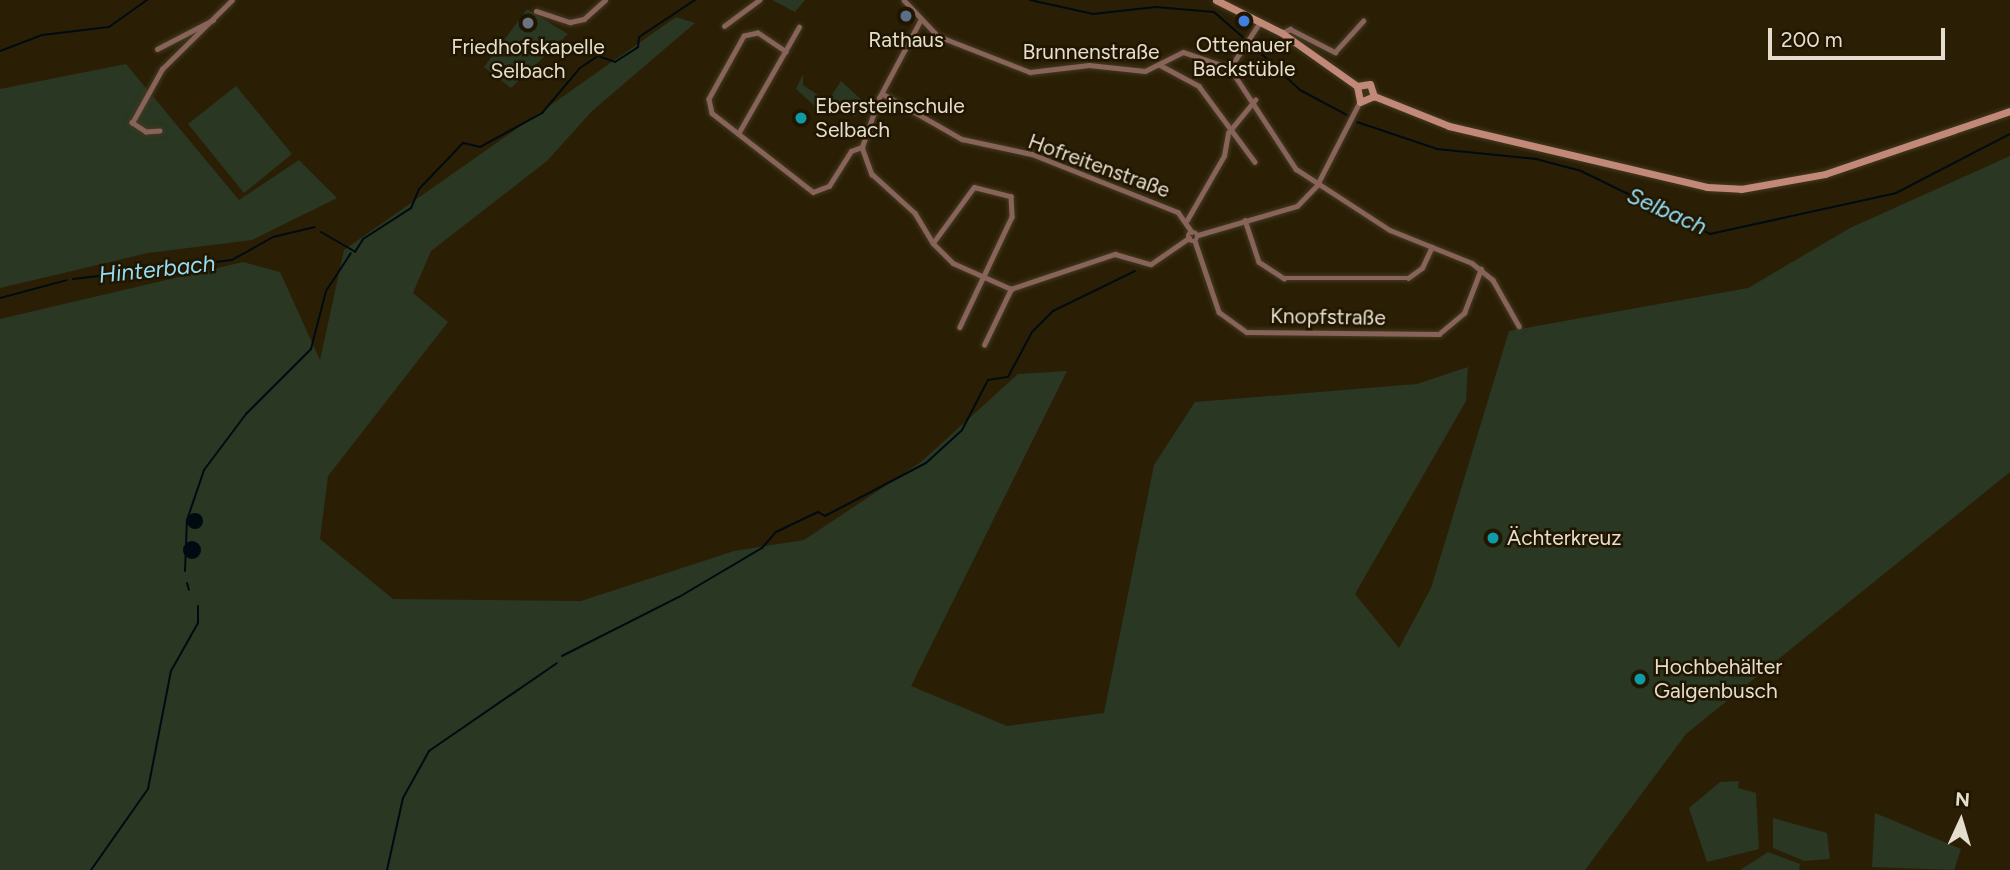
<!DOCTYPE html>
<html>
<head>
<meta charset="utf-8">
<style>
  body { margin:0 }
  #map { position:relative; width:2010px; height:870px; overflow:hidden; background:#2a1f05; font-family:Figtree,sans-serif }
  div>[style] { position:absolute }
  [style*='--x'] { left:calc(var(--x)*1px); top:calc(var(--y)*1px); width:calc(var(--w)*1px); rotate:calc(var(--a)*1deg) }
  .green>* { inset:0; background:#293723 }
  .water>* { inset:0; background:#000b11 }
  .round { border-radius:50% }
  .stream>* { height:2px; margin:-1px; padding:0 1px; transform-origin:1px; border-radius:1px; background:#000b11 }
  .roads { filter:drop-shadow(0 0 2px #443a21) drop-shadow(0 0 2px #443a21) }
  .street>* { height:4.5px; margin:-2.25px; padding:0 2.25px; transform-origin:2.25px; border-radius:2.25px; background:#876359 }
  .street>.ring { margin:-2.25px; padding:0; box-sizing:content-box; background:none; border:4.5px solid #876359; border-radius:50% }
  .secondary>* { height:7px; margin:-3.5px; padding:0 3.5px; transform-origin:3.5px; border-radius:3.5px; background:#c28978 }
  .dots>* { width:19px; height:19px; translate:-50% -50%; box-sizing:border-box; border:4px solid #201600; border-radius:50% }
  span { translate:-50% -50%; white-space:nowrap; text-align:center; line-height:1.15; -webkit-text-stroke:5px #201600; paint-order:stroke }
  .poi-label { font-size:21px; color:#e5ddce }
  .left { translate:0 -50%; text-align:left }
  .street-label { font-size:21px; color:#e5ddce }
  .water-label { font-size:23px; color:#94ddf6; font-style:italic }
  .north { position:absolute; left:1926px; top:786px; width:70px; height:70px; -webkit-text-stroke:5px #201600; paint-order:stroke; rotate:4deg; font-size:19px; font-weight:700; line-height:28px; text-align:center; color:#e5ddce }
  .north::after { content:''; display:block; margin:auto; width:24px; height:32px; background:#e5ddce; clip-path:polygon(50% 0,100% 100%,50% 72%,0 100%) }
  .scale { position:absolute; left:1768px; top:28px; width:177px; height:32px; box-sizing:border-box; border:4px solid #e5ddce; border-top:0; padding-left:9px; font-size:21px; line-height:24px; white-space:nowrap; color:#e5ddce; -webkit-text-stroke:5px #201600; paint-order:stroke }
</style>
</head>
<body>
<div id="map">
  <div class="green">
    <div style="clip-path:polygon(772px 0,805px 0,795px 12px)"></div>
    <div style="clip-path:polygon(527px 9px,568px 34px,511px 88px,484px 67px)"></div>
    <div style="clip-path:polygon(676px 17px,695px 23px,592px 111px,547px 161px,431px 251px,413px 293px,448px 322px,328px 476px,320px 539px,393px 599px,581px 601px,734px 551px,804px 540px,921px 462px,1018px 374px,1067px 371px,911px 686px,1007px 726px,1104px 713px,1154px 465px,1195px 402px,1417px 384px,1468px 367px,1466px 401px,1355px 594px,1399px 648px,1431px 588px,1509px 331px,1748px 288px,1850px 228px,2010px 156px,2010px 472px,1686px 734px,1585px 870px,0 870px,0 319px,243px 262px,280px 272px,320px 360px,344px 250px)"></div>
    <div style="clip-path:polygon(126px 64px,239px 200px,299px 160px,337px 198px,252px 240px,148px 253px,0 288px,0 89px)"></div>
    <div style="clip-path:polygon(803px 74px,803px 85px,825px 100px,818px 109px,796px 89px)"></div>
    <div style="clip-path:polygon(841px 81px,865px 103px,856px 117px,826px 104px)"></div>
    <div style="clip-path:polygon(236px 86px,292px 154px,244px 193px,188px 124px)"></div>
    <div style="clip-path:polygon(1739px 781px,1738px 788px,1756px 793px,1759px 849px,1707px 862px,1689px 808px,1720px 782px)"></div>
    <div style="clip-path:polygon(1875px 813px,1961px 849px,1954px 870px,1872px 867px)"></div>
    <div style="clip-path:polygon(1773px 818px,1827px 833px,1830px 859px,1804px 861px,1773px 848px)"></div>
    <div style="clip-path:polygon(1768px 852px,1800px 864px,1799px 870px,1740px 870px)"></div>
  </div>
  <div class="water">
    <div class="round" style="left:187px;top:513px;width:16px;height:16px"></div>
    <div class="round" style="left:183px;top:541px;width:18px;height:18px"></div>
  </div>
  <div class="stream">
    <div style="--x:1030;--y:0;--w:65;--a:12.5"></div>
    <div style="--x:1093;--y:14;--w:63;--a:-6.3"></div>
    <div style="--x:1156;--y:7;--w:58;--a:4.9"></div>
    <div style="--x:1214;--y:12;--w:40;--a:41"></div>
    <div style="--x:1251;--y:44;--w:67;--a:43.2"></div>
    <div style="--x:1300;--y:90;--w:55;--a:28"></div>
    <div style="--x:0;--y:51;--w:45;--a:-20.9"></div>
    <div style="--x:42;--y:35;--w:67;--a:-6.8"></div>
    <div style="--x:109;--y:27;--w:47;--a:-35.4"></div>
    <div style="--x:1357;--y:122;--w:84;--a:18.6"></div>
    <div style="--x:1437;--y:149;--w:100;--a:5.8"></div>
    <div style="--x:1536;--y:159;--w:47;--a:14.9"></div>
    <div style="--x:1581;--y:171;--w:144;--a:26"></div>
    <div style="--x:1710;--y:234;--w:190;--a:-12.4"></div>
    <div style="--x:1896;--y:193;--w:128;--a:-27.4"></div>
    <div style="--x:321;--y:232;--w:39;--a:30"></div>
    <div style="--x:355;--y:252;--w:15;--a:-58"></div>
    <div style="--x:363;--y:239;--w:57;--a:-32.9"></div>
    <div style="--x:411;--y:208;--w:21;--a:-67"></div>
    <div style="--x:419;--y:189;--w:64;--a:-46.3"></div>
    <div style="--x:463;--y:143;--w:17;--a:13"></div>
    <div style="--x:480;--y:147;--w:71;--a:-28.7"></div>
    <div style="--x:542;--y:113;--w:59;--a:-49.8"></div>
    <div style="--x:580;--y:68;--w:22;--a:-34"></div>
    <div style="--x:598;--y:56;--w:18;--a:19"></div>
    <div style="--x:615;--y:62;--w:27;--a:-33"></div>
    <div style="--x:638;--y:47;--w:10;--a:-84"></div>
    <div style="--x:639;--y:37;--w:67;--a:-33.5"></div>
    <div style="--x:73;--y:279;--w:160;--a:-6.8"></div>
    <div style="--x:232;--y:260;--w:47;--a:-29.3"></div>
    <div style="--x:273;--y:237;--w:43;--a:-13.4"></div>
    <div style="--x:0;--y:298;--w:69;--a:-15"></div>
    <div style="--x:185;--y:571;--w:51;--a:-87.8"></div>
    <div style="--x:187;--y:520;--w:53;--a:-71.2"></div>
    <div style="--x:204;--y:470;--w:70;--a:-53.1"></div>
    <div style="--x:246;--y:414;--w:92;--a:-45"></div>
    <div style="--x:311;--y:349;--w:60;--a:-75.5"></div>
    <div style="--x:326;--y:291;--w:45;--a:-56.7"></div>
    <div style="--x:187;--y:583;--w:7;--a:74"></div>
    <div style="--x:562;--y:656;--w:131;--a:-26.8"></div>
    <div style="--x:679;--y:597;--w:96;--a:-30.6"></div>
    <div style="--x:762;--y:548;--w:21;--a:-49"></div>
    <div style="--x:776;--y:532;--w:47;--a:-25.5"></div>
    <div style="--x:818;--y:512;--w:8;--a:30"></div>
    <div style="--x:825;--y:516;--w:114;--a:-27.7"></div>
    <div style="--x:926;--y:463;--w:49;--a:-42.5"></div>
    <div style="--x:962;--y:430;--w:56;--a:-62.5"></div>
    <div style="--x:988;--y:380;--w:20;--a:-9"></div>
    <div style="--x:1008;--y:377;--w:51;--a:-61.9"></div>
    <div style="--x:1032;--y:332;--w:30;--a:-45"></div>
    <div style="--x:1053;--y:311;--w:91;--a:-26"></div>
    <div style="--x:91;--y:870;--w:99;--a:-54.9"></div>
    <div style="--x:148;--y:789;--w:120;--a:-79"></div>
    <div style="--x:171;--y:671;--w:55;--a:-60.6"></div>
    <div style="--x:198;--y:623;--w:17;--a:-90"></div>
    <div style="--x:387;--y:870;--w:74;--a:-77.5"></div>
    <div style="--x:403;--y:798;--w:54;--a:-61"></div>
    <div style="--x:429;--y:751;--w:155;--a:-34.5"></div>
  </div>
  <div class="roads">
    <div class="street">
      <div style="--x:904;--y:0;--w:50;--a:46.6"></div>
      <div style="--x:938;--y:36;--w:99;--a:21.4"></div>
      <div style="--x:1030;--y:72;--w:59;--a:-6.8"></div>
      <div style="--x:1089;--y:65;--w:56;--a:6.1"></div>
      <div style="--x:1145;--y:71;--w:42;--a:-26.6"></div>
      <div style="--x:1183;--y:52;--w:50;--a:18.8"></div>
      <div style="--x:1230;--y:68;--w:121;--a:56.8"></div>
      <div style="--x:1296;--y:169;--w:112;--a:33"></div>
      <div style="--x:1390;--y:230;--w:88;--a:21.9"></div>
      <div style="--x:1472;--y:263;--w:27;--a:39"></div>
      <div style="--x:1493;--y:280;--w:53;--a:60.5"></div>
      <div style="--x:536;--y:11;--w:36;--a:18"></div>
      <div style="--x:570;--y:22;--w:14;--a:-12"></div>
      <div style="--x:584;--y:19;--w:28;--a:-42"></div>
      <div style="--x:724;--y:26;--w:44;--a:-36.6"></div>
      <div style="--x:1282;--y:33;--w:9;--a:-27"></div>
      <div style="--x:1290;--y:29;--w:51;--a:27.1"></div>
      <div style="--x:1335;--y:52;--w:42;--a:-47.9"></div>
      <div style="--x:157;--y:49;--w:63;--a:-27.4"></div>
      <div style="--x:786;--y:52;--w:34;--a:-146"></div>
      <div style="--x:758;--y:33;--w:14;--a:168"></div>
      <div style="--x:744;--y:36;--w:72;--a:119.1"></div>
      <div style="--x:709;--y:99;--w:14;--a:78"></div>
      <div style="--x:712;--y:113;--w:128;--a:38"></div>
      <div style="--x:813;--y:192;--w:17;--a:-21"></div>
      <div style="--x:829;--y:186;--w:41;--a:-57.8"></div>
      <div style="--x:851;--y:151;--w:12;--a:-20"></div>
      <div style="--x:1160;--y:65;--w:44;--a:28.3"></div>
      <div style="--x:1199;--y:86;--w:94;--a:53.6"></div>
      <div style="--x:1230;--y:68;--w:55;--a:-56.9"></div>
      <div style="--x:883;--y:94;--w:91;--a:29.7"></div>
      <div style="--x:962;--y:139;--w:72;--a:12.1"></div>
      <div style="--x:1032;--y:154;--w:157;--a:21.7"></div>
      <div style="--x:1178;--y:212;--w:24;--a:55"></div>
      <div style="--x:160;--y:131;--w:14;--a:176"></div>
      <div style="--x:146;--y:132;--w:17;--a:-147"></div>
      <div style="--x:132;--y:123;--w:62;--a:-60.9"></div>
      <div style="--x:162;--y:69;--w:98;--a:-44.6"></div>
      <div style="--x:738;--y:134;--w:123;--a:-60.3"></div>
      <div style="--x:862;--y:147;--w:29;--a:70"></div>
      <div style="--x:872;--y:174;--w:58;--a:42.2"></div>
      <div style="--x:915;--y:213;--w:35;--a:59"></div>
      <div style="--x:933;--y:243;--w:28;--a:45"></div>
      <div style="--x:953;--y:263;--w:64;--a:24.1"></div>
      <div style="--x:1011;--y:289;--w:110;--a:-18.6"></div>
      <div style="--x:1115;--y:254;--w:37;--a:16"></div>
      <div style="--x:1151;--y:264;--w:46;--a:-34.4"></div>
      <div style="--x:862;--y:147;--w:52;--a:-70.9"></div>
      <div style="--x:879;--y:98;--w:87;--a:-62"></div>
      <div style="--x:1187;--y:220;--w:74;--a:-60"></div>
      <div style="--x:1224;--y:156;--w:23;--a:-80"></div>
      <div style="--x:1228;--y:133;--w:43;--a:-50.7"></div>
      <div style="--x:1245;--y:220;--w:44;--a:71.6"></div>
      <div style="--x:1259;--y:262;--w:30;--a:33"></div>
      <div style="--x:1284;--y:278;--w:124;--a:0"></div>
      <div style="--x:1408;--y:278;--w:17;--a:-36"></div>
      <div style="--x:1422;--y:268;--w:23;--a:-65"></div>
      <div class="ring" style="left:1188.5px;top:232.5px;width:4.5px;height:4.5px"></div>
      <div style="--x:1198;--y:235;--w:103;--a:-16.3"></div>
      <div style="--x:1297;--y:206;--w:29;--a:-46"></div>
      <div style="--x:1317;--y:185;--w:92;--a:-62.9"></div>
      <div style="--x:1195;--y:241;--w:75;--a:71.3"></div>
      <div style="--x:1219;--y:312;--w:34;--a:36"></div>
      <div style="--x:1247;--y:332;--w:192;--a:0.6"></div>
      <div style="--x:1439;--y:334;--w:33;--a:-40"></div>
      <div style="--x:1464;--y:313;--w:47;--a:-68.9"></div>
      <div style="--x:933;--y:243;--w:69;--a:-53.8"></div>
      <div style="--x:974;--y:187;--w:38;--a:14"></div>
      <div style="--x:1011;--y:196;--w:21;--a:87"></div>
      <div style="--x:1012;--y:217;--w:122;--a:115.3"></div>
      <div style="--x:984;--y:345;--w:62;--a:-64.3"></div>
    </div>
    <div class="secondary">
      <div style="--x:1216;--y:0;--w:74;--a:26.6"></div>
      <div style="--x:1282;--y:33;--w:92;--a:35.2"></div>
      <div style="--x:1357;--y:86;--w:16;--a:79"></div>
      <div style="--x:1360;--y:102;--w:15;--a:-23"></div>
      <div style="--x:1357;--y:86;--w:13;--a:-9"></div>
      <div style="--x:1370;--y:84;--w:13;--a:72"></div>
      <div style="--x:1374;--y:96;--w:81;--a:21.8"></div>
      <div style="--x:1449;--y:126;--w:265;--a:13.3"></div>
      <div style="--x:1707;--y:187;--w:34;--a:3"></div>
      <div style="--x:1741;--y:189;--w:85;--a:-10.1"></div>
      <div style="--x:1825;--y:174;--w:195;--a:-18.8"></div>
    </div>
  </div>
  <div class="dots">
    <div style="left:906px;top:16px;background:#5c6f8a"></div>
    <div style="left:1244px;top:21px;background:#3f7fe0"></div>
    <div style="left:528px;top:23px;background:#6b7280"></div>
    <div style="left:801px;top:118px;background:#0f9aa8"></div>
    <div style="left:1493px;top:538px;background:#0f9aa8"></div>
    <div style="left:1640px;top:679px;background:#0f9aa8"></div>
  </div>
  <div class="poi-label">
    <span style="left:906px;top:40px">Rathaus</span>
    <span style="left:1244px;top:57px">Ottenauer<br>Backstüble</span>
    <span style="left:528px;top:59px">Friedhofskapelle<br>Selbach</span>
    <span class="left" style="left:815px;top:118px">Ebersteinschule<br>Selbach</span>
    <span class="left" style="left:1507px;top:538px">Ächterkreuz</span>
    <span class="left" style="left:1654px;top:679px">Hochbehälter<br>Galgenbusch</span>
  </div>
  <div class="street-label">
    <span style="left:1091px;top:52px">Brunnenstraße</span>
    <span style="left:1099px;top:166px;rotate:20deg">Hofreitenstraße</span>
    <span style="left:1328px;top:317px;rotate:1deg">Knopfstraße</span>
  </div>
  <div class="water-label">
    <span style="left:1667px;top:211px;rotate:24deg">Selbach</span>
    <span style="left:157px;top:269px;rotate:-6deg">Hinterbach</span>
  </div>
  <div class="north">N</div>
  <div class="scale">200 m</div>
</div>
</body>
</html>
